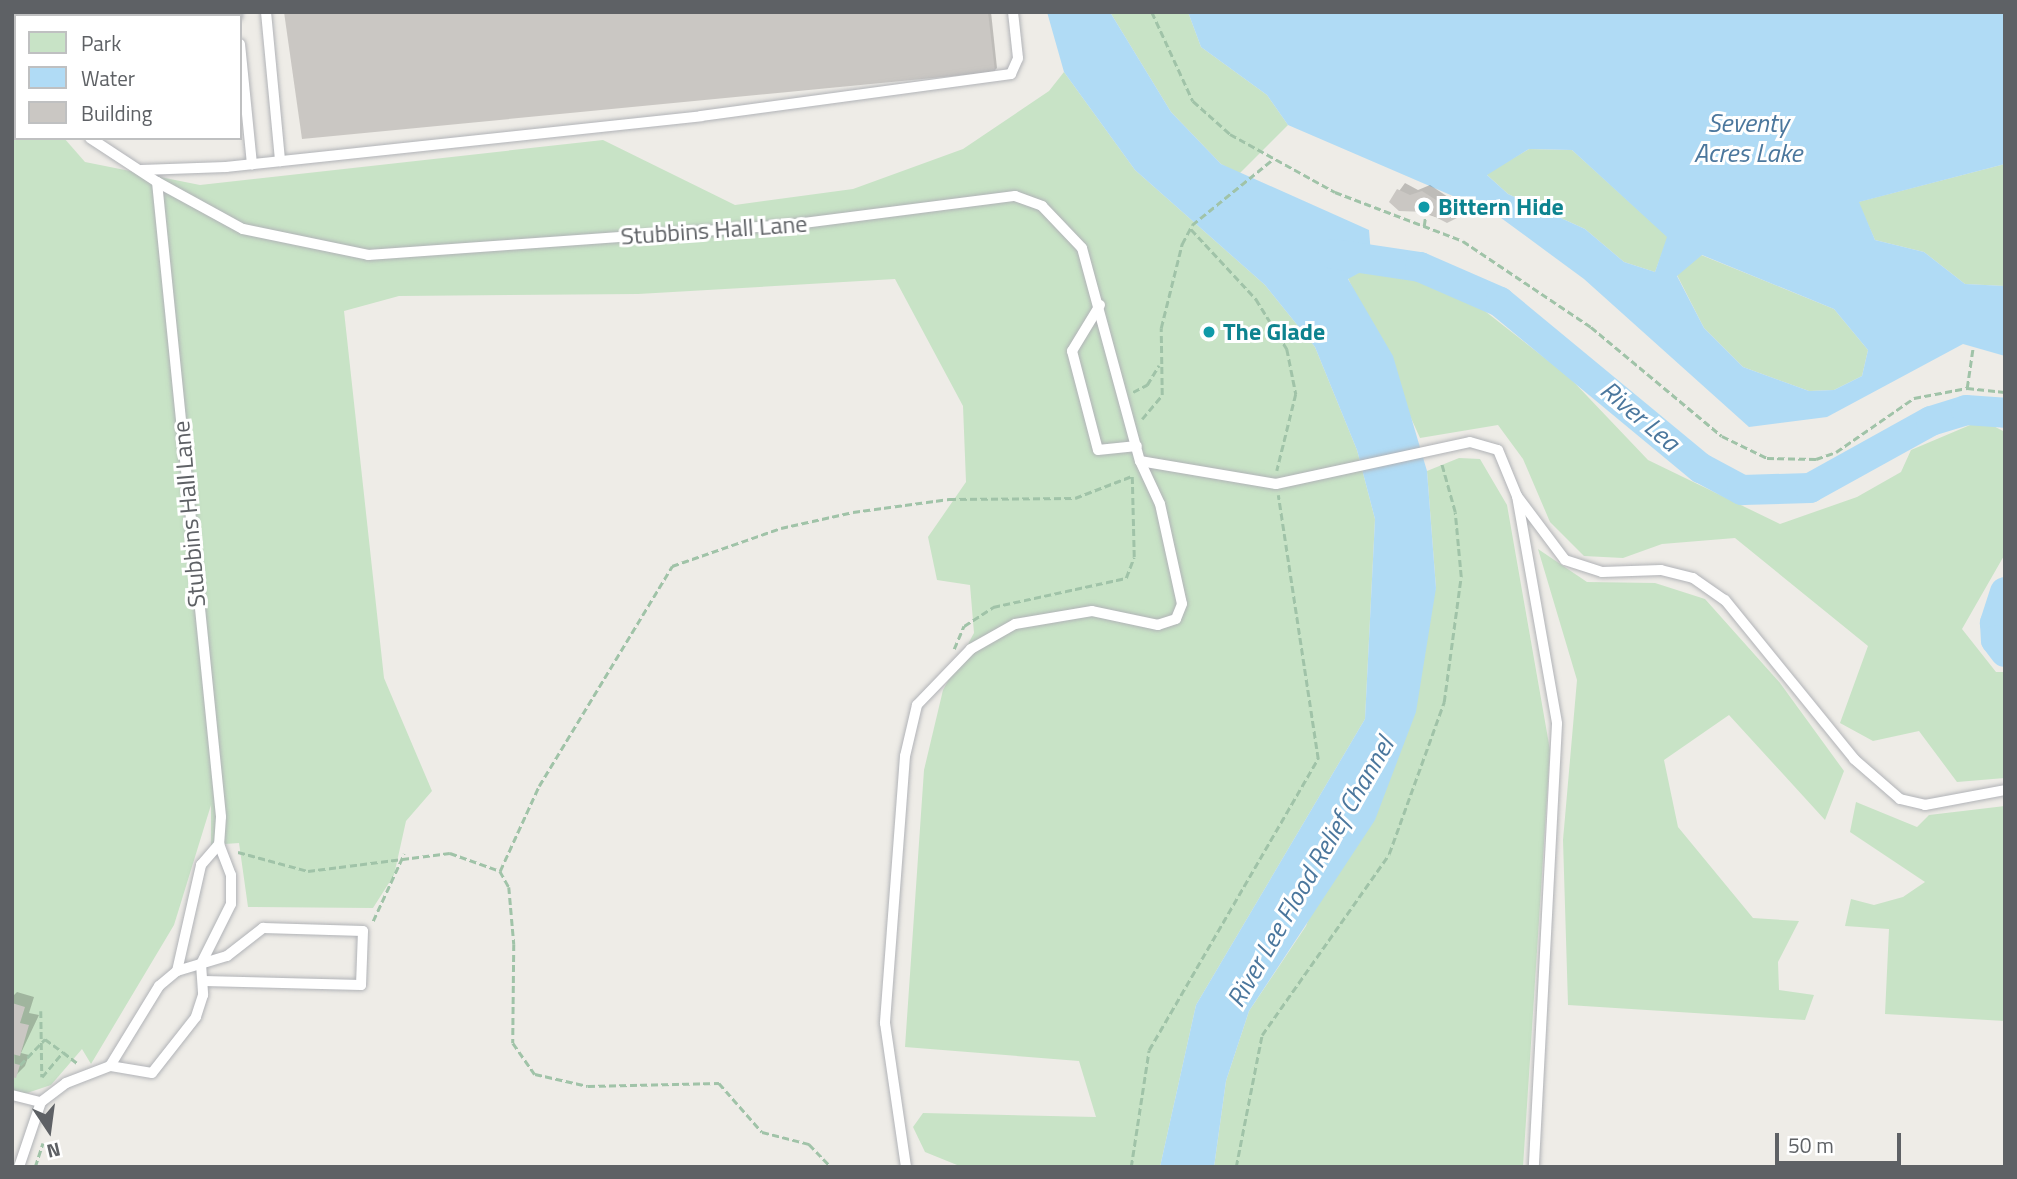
<!DOCTYPE html>
<html>
<head>
<meta charset="utf-8">
<style>
  body { margin:0 }
  #map { position:relative; width:2017px; height:1179px; overflow:hidden; background:#eeece7; font-family:"Titillium Web",sans-serif }
  div>[style] { position:absolute }
  [style*='--x'] { left:calc(var(--x)*1px); top:calc(var(--y)*1px); width:calc(var(--w)*1px); rotate:calc(var(--a)*1deg) }
  .green>* { inset:0; background:#c8e3c6 }
  .water>* { inset:0; background:#b0dbf5 }
  .shadow>* { inset:0; background:#0003 }
  .river>* { height:30px; margin:-15px; padding:0 15px; transform-origin:15px; border-radius:15px; background:#b0dbf5 }
  .building>* { inset:0; background:#cac7c3 }
  .path>* { height:2.5px; margin-top:-1.25px; transform-origin:0; background:repeating-linear-gradient(90deg,#a0c3a8 0 7px,transparent 0 10.5px) }
  .roads { filter:drop-shadow(0 0 2px #b1b3b7) drop-shadow(0 0 2px #b1b3b7) }
  .lane>* { height:10px; margin:-5px; padding:0 5px; transform-origin:5px; border-radius:5px; background:#fff }
  .dots>* { width:19px; height:19px; translate:-50% -50%; box-sizing:border-box; border:4px solid #fff; border-radius:50% }
  span { translate:-50% -50%; white-space:nowrap; text-align:center; line-height:1.15; -webkit-text-stroke:6px #fff; paint-order:stroke }
  .culture-label { font-size:24px; color:#0d838f; font-weight:700 }
  .left { translate:0 -50%; text-align:left }
  .street-label { font-size:24px; color:#5e6165 }
  .water-label { font-size:26px; color:#4b779d; font-style:italic }
  .frame { position:absolute; inset:0; border:14px solid #5e6165; pointer-events:none }
  .legend { position:absolute; left:14px; top:14px; width:228px; height:126px; box-sizing:border-box; background:#fff; border:2px solid #bfc0c1; margin:0; padding:9px 12px; list-style:none; font-size:21px; color:#5e6165 }
  .legend li { display:flex; align-items:center; gap:14px; height:35px }
  .legend b { width:35px; border:2px solid #bfc0c1 }
  .north { position:absolute; left:14px; top:1095px; width:70px; height:70px; -webkit-text-stroke:5px #fff; paint-order:stroke; rotate:167deg; font-size:19px; font-weight:700; line-height:28px; text-align:center; color:#5e6165 }
  .north::after { content:''; display:block; margin:auto; width:24px; height:32px; background:#5e6165; clip-path:polygon(50% 0,100% 100%,50% 72%,0 100%) }
  .scale { position:absolute; left:1775px; top:1133px; width:126px; height:32px; box-sizing:border-box; border:4px solid #5e6165; border-top:0; padding-left:9px; font-size:21px; line-height:24px; white-space:nowrap; color:#5e6165; -webkit-text-stroke:5px #fff; paint-order:stroke }
</style>
</head>
<body>
<div id="map">
  <div class="green">
    <div style="clip-path:polygon(1110px 12px,1188px 12px,1201px 47px,1267px 95px,1288px 125px,1239px 174px,1221px 164px,1171px 112px)"></div>
    <div style="clip-path:polygon(1064px 72px,1135px 170px,1265px 285px,1315px 347px,1357px 450px,1375px 519px,1365px 719px,1196px 1005px,1160px 1167px,962px 1167px,925px 1152px,913px 1127px,923px 1113px,1096px 1117px,1079px 1061px,905px 1047px,924px 770px,943px 690px,974px 633px,970px 585px,937px 580px,928px 537px,966px 482px,963px 406px,895px 279px,638px 294px,399px 296px,344px 311px,384px 678px,432px 791px,406px 821px,394px 875px,373px 908px,248px 907px,239px 843px,211px 845px,211px 805px,174px 925px,91px 1064px,82px 1049px,51px 1085px,12px 1098px,12px 92px,16px 138px,64px 138px,85px 162px,200px 185px,603px 140px,735px 205px,853px 189px,963px 149px,1049px 91px)"></div>
    <div style="clip-path:polygon(1529px 149px,1572px 150px,1668px 237px,1655px 272px,1624px 262px,1585px 229px,1508px 194px,1486px 174px)"></div>
    <div style="clip-path:polygon(2005px 164px,2005px 286px,1965px 284px,1924px 252px,1875px 240px,1858px 202px)"></div>
    <div style="clip-path:polygon(1701px 255px,1834px 309px,1868px 350px,1862px 376px,1834px 390px,1809px 391px,1743px 367px,1704px 328px,1677px 275px)"></div>
    <div style="clip-path:polygon(1372px 266px,1467px 297px,1569px 377px,1648px 460px,1780px 524px,1857px 497px,1901px 472px,1911px 450px,1982px 420px,2005px 432px,2005px 554px,1962px 629px,1996px 672px,2005px 672px,2005px 778px,1957px 782px,1919px 731px,1873px 741px,1840px 723px,1868px 646px,1735px 538px,1662px 544px,1623px 558px,1584px 556px,1550px 522px,1523px 459px,1498px 425px,1420px 438px,1348px 278px)"></div>
    <div style="clip-path:polygon(1459px 458px,1480px 459px,1507px 505px,1550px 750px,1523px 1167px,1214px 1167px,1226px 1081px,1249px 1011px,1306px 926px,1436px 588px,1427px 471px)"></div>
    <div style="clip-path:polygon(1538px 549px,1587px 582px,1655px 583px,1705px 599px,1780px 683px,1844px 771px,1825px 820px,1729px 715px,1664px 760px,1678px 827px,1753px 918px,1799px 921px,1778px 962px,1779px 990px,1814px 995px,1805px 1020px,1568px 1005px,1563px 840px,1577px 680px)"></div>
    <div style="clip-path:polygon(1856px 802px,1917px 827px,1929px 815px,2005px 806px,2005px 1021px,1885px 1014px,1889px 929px,1845px 926px,1851px 899px,1874px 905px,1903px 897px,1925px 882px,1850px 832px)"></div>
  </div>
  <div class="water">
    <div style="clip-path:polygon(1047px 12px,1110px 12px,1171px 112px,1221px 164px,1369px 230px,1372px 266px,1348px 279px,1393px 356px,1427px 471px,1436px 588px,1416px 712px,1375px 820px,1249px 1011px,1226px 1081px,1214px 1167px,1160px 1167px,1196px 1005px,1365px 719px,1375px 519px,1357px 450px,1315px 347px,1265px 285px,1135px 170px,1064px 72px)"></div>
    <div style="clip-path:polygon(evenodd,1188px 12px,2005px 12px,2005px 164px,1859px 202px,1875px 240px,1924px 252px,1965px 284px,2005px 286px,2005px 356px,1963px 344px,1827px 417px,1749px 427px,1584px 279px,1497px 215px,1288px 125px,1267px 95px,1201px 47px,1188px 12px,1529px 149px,1572px 150px,1667px 237px,1655px 272px,1624px 262px,1585px 229px,1508px 194px,1487px 175px,1529px 149px,1188px 12px,1702px 255px,1834px 309px,1868px 350px,1862px 376px,1834px 390px,1809px 391px,1743px 367px,1704px 328px,1677px 276px,1702px 255px)"></div>
  </div>
  <div class="shadow">
    <div style="clip-path:polygon(84px 12px,131px 12px,84px 16px)"></div>
    <div style="clip-path:polygon(235px 12px,238px 16px,206px 16px)"></div>
    <div style="clip-path:polygon(286px 12px,991px 12px,997px 68px,994px 71px)"></div>
    <div style="clip-path:polygon(240px 32px,249px 105px,240px 114px)"></div>
    <div style="clip-path:polygon(1405px 183px,1418px 190px,1430px 185px,1466px 209px,1447px 221px,1391px 202px)"></div>
    <div style="clip-path:polygon(17px 992px,34px 997px,29px 1013px,39px 1015px,21px 1053px,29px 1055px,25px 1066px,15px 1076px,12px 997px)"></div>
  </div>
  <div class="river">
    <div style="--x:1333;--y:254;--w:88;--a:8.5"></div>
    <div style="--x:1420;--y:267;--w:87;--a:23.6"></div>
    <div style="--x:1500;--y:302;--w:261;--a:39.6"></div>
    <div style="--x:1701;--y:468;--w:47;--a:28.2"></div>
    <div style="--x:1742;--y:490;--w:68;--a:-1.7"></div>
    <div style="--x:1810;--y:488;--w:138;--a:-29"></div>
    <div style="--x:1931;--y:421;--w:37;--a:-17"></div>
    <div style="--x:1966;--y:410;--w:39;--a:4"></div>
    <div style="--x:2005;--y:592;--w:33;--a:108"></div>
    <div style="--x:1995;--y:623;--w:17;--a:87"></div>
    <div style="--x:1996;--y:640;--w:15;--a:53"></div>
  </div>
  <div class="building">
    <div style="clip-path:polygon(82px 12px,126px 12px,82px 16px)"></div>
    <div style="clip-path:polygon(284px 12px,988px 12px,995px 72px,302px 139px)"></div>
    <div style="clip-path:polygon(1397px 189px,1410px 195px,1422px 191px,1461px 216px,1447px 223px,1426px 212px,1399px 211px,1389px 202px)"></div>
    <div style="clip-path:polygon(12px 1003px,25px 1007px,20px 1023px,29px 1025px,20px 1056px,12px 1054px)"></div>
    <div style="clip-path:polygon(12px 1063px,20px 1065px,16px 1078px,12px 1077px)"></div>
  </div>
  <div class="path">
    <div style="--x:1152;--y:12;--w:98;--a:65.3"></div>
    <div style="--x:1193;--y:101;--w:50;--a:41.7"></div>
    <div style="--x:1230;--y:134;--w:120;--a:28.9"></div>
    <div style="--x:1335;--y:192;--w:137;--a:20.9"></div>
    <div style="--x:1463;--y:241;--w:154;--a:33.9"></div>
    <div style="--x:1591;--y:327;--w:170;--a:39.8"></div>
    <div style="--x:1722;--y:436;--w:50;--a:26.1"></div>
    <div style="--x:1767;--y:458;--w:49;--a:1.2"></div>
    <div style="--x:1816;--y:459;--w:21;--a:-19"></div>
    <div style="--x:1836;--y:452;--w:95;--a:-34.7"></div>
    <div style="--x:1914;--y:398;--w:54;--a:-10.7"></div>
    <div style="--x:1967;--y:388;--w:38;--a:6"></div>
    <div style="--x:1424;--y:226;--w:14;--a:-82"></div>
    <div style="--x:1191;--y:229;--w:96;--a:47.1"></div>
    <div style="--x:1256;--y:299;--w:59;--a:58.2"></div>
    <div style="--x:1287;--y:349;--w:46;--a:78.7"></div>
    <div style="--x:1296;--y:394;--w:79;--a:103.9"></div>
    <div style="--x:1967;--y:388;--w:41;--a:-81.7"></div>
    <div style="--x:1133;--y:392;--w:16;--a:-27"></div>
    <div style="--x:1147;--y:385;--w:23;--a:-59"></div>
    <div style="--x:1142;--y:419;--w:31;--a:-50"></div>
    <div style="--x:1162;--y:395;--w:67;--a:-90.9"></div>
    <div style="--x:1161;--y:328;--w:87;--a:-76"></div>
    <div style="--x:1182;--y:244;--w:21;--a:-62"></div>
    <div style="--x:1192;--y:225;--w:103;--a:-39.1"></div>
    <div style="--x:954;--y:649;--w:25;--a:-67"></div>
    <div style="--x:964;--y:626;--w:35;--a:-33"></div>
    <div style="--x:993;--y:607;--w:136;--a:-12.3"></div>
    <div style="--x:1126;--y:578;--w:22;--a:-69"></div>
    <div style="--x:1134;--y:557;--w:81;--a:-91.4"></div>
    <div style="--x:238;--y:852;--w:73;--a:15.2"></div>
    <div style="--x:308;--y:871;--w:143;--a:-7.2"></div>
    <div style="--x:450;--y:853;--w:53;--a:19.8"></div>
    <div style="--x:500;--y:871;--w:18;--a:61"></div>
    <div style="--x:509;--y:887;--w:57;--a:85"></div>
    <div style="--x:514;--y:944;--w:99;--a:90.6"></div>
    <div style="--x:513;--y:1043;--w:38;--a:55"></div>
    <div style="--x:535;--y:1074;--w:54;--a:12.8"></div>
    <div style="--x:588;--y:1086;--w:131;--a:-1.3"></div>
    <div style="--x:719;--y:1083;--w:65;--a:48.7"></div>
    <div style="--x:762;--y:1132;--w:49;--a:14.3"></div>
    <div style="--x:809;--y:1144;--w:32;--a:46"></div>
    <div style="--x:500;--y:871;--w:94;--a:-65.4"></div>
    <div style="--x:539;--y:786;--w:257;--a:-58.8"></div>
    <div style="--x:672;--y:566;--w:115;--a:-19.2"></div>
    <div style="--x:781;--y:528;--w:74;--a:-12.5"></div>
    <div style="--x:853;--y:512;--w:97;--a:-7.7"></div>
    <div style="--x:949;--y:499;--w:126;--a:-0.5"></div>
    <div style="--x:1075;--y:498;--w:61;--a:-21.1"></div>
    <div style="--x:373;--y:921;--w:74;--a:-65.2"></div>
    <div style="--x:41;--y:1011;--w:66;--a:89.1"></div>
    <div style="--x:42;--y:1077;--w:33;--a:-50"></div>
    <div style="--x:63;--y:1052;--w:18;--a:38"></div>
    <div style="--x:20;--y:1065;--w:36;--a:-46"></div>
    <div style="--x:45;--y:1039;--w:22;--a:36"></div>
    <div style="--x:35;--y:1167;--w:25;--a:-72"></div>
    <div style="--x:1131;--y:1167;--w:118;--a:-81.3"></div>
    <div style="--x:1149;--y:1050;--w:337;--a:-59.9"></div>
    <div style="--x:1318;--y:759;--w:267;--a:-98.6"></div>
    <div style="--x:1236;--y:1167;--w:135;--a:-78.9"></div>
    <div style="--x:1262;--y:1035;--w:221;--a:-54.9"></div>
    <div style="--x:1389;--y:854;--w:162;--a:-70.1"></div>
    <div style="--x:1444;--y:702;--w:126;--a:-82.3"></div>
    <div style="--x:1461;--y:577;--w:65;--a:-95.3"></div>
    <div style="--x:1455;--y:512;--w:52;--a:-105.6"></div>
  </div>
  <div class="roads">
    <div class="lane">
      <div style="--x:237;--y:12;--w:4;--a:90"></div>
      <div style="--x:266;--y:12;--w:150;--a:84.6"></div>
      <div style="--x:240;--y:44;--w:121;--a:84.3"></div>
      <div style="--x:12;--y:105;--w:4;--a:14"></div>
      <div style="--x:90;--y:138;--w:80;--a:33.3"></div>
      <div style="--x:157;--y:182;--w:638;--a:84.24"></div>
      <div style="--x:221;--y:817;--w:27;--a:94"></div>
      <div style="--x:219;--y:844;--w:33;--a:69"></div>
      <div style="--x:231;--y:875;--w:29;--a:90"></div>
      <div style="--x:231;--y:904;--w:67;--a:116.6"></div>
      <div style="--x:201;--y:964;--w:31;--a:86"></div>
      <div style="--x:203;--y:995;--w:23;--a:108"></div>
      <div style="--x:196;--y:1017;--w:71;--a:128.2"></div>
      <div style="--x:152;--y:1073;--w:43;--a:-170.5"></div>
      <div style="--x:141;--y:170;--w:85;--a:-2"></div>
      <div style="--x:226;--y:167;--w:478;--a:-6.1"></div>
      <div style="--x:701;--y:116;--w:313;--a:-7.7"></div>
      <div style="--x:1011;--y:74;--w:17;--a:-66"></div>
      <div style="--x:1018;--y:58;--w:46;--a:-96.2"></div>
      <div style="--x:157;--y:182;--w:98;--a:28.7"></div>
      <div style="--x:243;--y:229;--w:128;--a:11.7"></div>
      <div style="--x:368;--y:255;--w:421;--a:-4.1"></div>
      <div style="--x:788;--y:225;--w:229;--a:-7.3"></div>
      <div style="--x:1015;--y:196;--w:29;--a:20"></div>
      <div style="--x:1042;--y:206;--w:58;--a:46.4"></div>
      <div style="--x:1082;--y:248;--w:221;--a:74.8"></div>
      <div style="--x:1140;--y:461;--w:47;--a:65.1"></div>
      <div style="--x:1160;--y:504;--w:102;--a:77.6"></div>
      <div style="--x:1182;--y:604;--w:16;--a:112"></div>
      <div style="--x:1176;--y:619;--w:19;--a:162"></div>
      <div style="--x:1158;--y:625;--w:67;--a:-168"></div>
      <div style="--x:1092;--y:611;--w:78;--a:170.4"></div>
      <div style="--x:1015;--y:624;--w:51;--a:150.4"></div>
      <div style="--x:971;--y:649;--w:78;--a:134"></div>
      <div style="--x:917;--y:705;--w:52;--a:103.2"></div>
      <div style="--x:905;--y:756;--w:268;--a:94.3"></div>
      <div style="--x:885;--y:1023;--w:146;--a:81.7"></div>
      <div style="--x:1100;--y:305;--w:54;--a:121.3"></div>
      <div style="--x:1072;--y:351;--w:102;--a:75.3"></div>
      <div style="--x:1098;--y:450;--w:39;--a:-6"></div>
      <div style="--x:1140;--y:461;--w:138;--a:9.6"></div>
      <div style="--x:1276;--y:484;--w:198;--a:-12.2"></div>
      <div style="--x:1470;--y:442;--w:29;--a:16"></div>
      <div style="--x:1498;--y:450;--w:50;--a:67.6"></div>
      <div style="--x:1517;--y:496;--w:231;--a:80"></div>
      <div style="--x:1557;--y:724;--w:444;--a:93"></div>
      <div style="--x:1517;--y:496;--w:80;--a:53.1"></div>
      <div style="--x:1565;--y:560;--w:39;--a:18"></div>
      <div style="--x:1602;--y:572;--w:59;--a:-1.9"></div>
      <div style="--x:1661;--y:570;--w:33;--a:14"></div>
      <div style="--x:1693;--y:578;--w:39;--a:35"></div>
      <div style="--x:1725;--y:600;--w:205;--a:50.9"></div>
      <div style="--x:1854;--y:759;--w:61;--a:41"></div>
      <div style="--x:1900;--y:799;--w:26;--a:13"></div>
      <div style="--x:1925;--y:805;--w:81;--a:-10.6"></div>
      <div style="--x:177;--y:971;--w:109;--a:-77.2"></div>
      <div style="--x:201;--y:865;--w:28;--a:-49"></div>
      <div style="--x:12;--y:1095;--w:30;--a:14"></div>
      <div style="--x:19;--y:1167;--w:69;--a:-71.3"></div>
      <div style="--x:41;--y:1102;--w:31;--a:-37"></div>
      <div style="--x:66;--y:1083;--w:47;--a:-21.1"></div>
      <div style="--x:110;--y:1066;--w:94;--a:-58.5"></div>
      <div style="--x:159;--y:986;--w:23;--a:-40"></div>
      <div style="--x:177;--y:971;--w:52;--a:-16.7"></div>
      <div style="--x:227;--y:956;--w:46;--a:-37.9"></div>
      <div style="--x:263;--y:928;--w:100;--a:1.7"></div>
      <div style="--x:363;--y:931;--w:54;--a:92.1"></div>
      <div style="--x:361;--y:985;--w:157;--a:-178.5"></div>
    </div>
  </div>
  <div class="dots">
    <div style="left:1424px;top:207px;background:#0f9aa8"></div>
    <div style="left:1209px;top:332px;background:#0f9aa8"></div>
  </div>
  <div class="culture-label">
    <span class="left" style="left:1438px;top:207px">Bittern Hide</span>
    <span class="left" style="left:1223px;top:332px">The Glade</span>
  </div>
  <div class="street-label">
    <span style="left:714px;top:230px;rotate:-4deg">Stubbins Hall Lane</span>
    <span style="left:189px;top:514px;rotate:-95deg">Stubbins Hall Lane</span>
  </div>
  <div class="water-label">
    <span style="left:1748px;top:138px">Seventy<br>Acres Lake</span>
    <span style="left:1640px;top:416px;rotate:40deg">River Lea</span>
    <span style="left:1310px;top:872px;rotate:-60deg">River Lee Flood Relief Channel</span>
  </div>
  <div class="frame"></div>
  <ul class="legend">
  <li><b style="height:19px;background:#c8e3c6"></b>Park</li>
  <li><b style="height:19px;background:#b0dbf5"></b>Water</li>
  <li><b style="height:19px;background:#cac7c3"></b>Building</li>
  </ul>
  <div class="north">N</div>
  <div class="scale">50 m</div>
</div>
</body>
</html>
